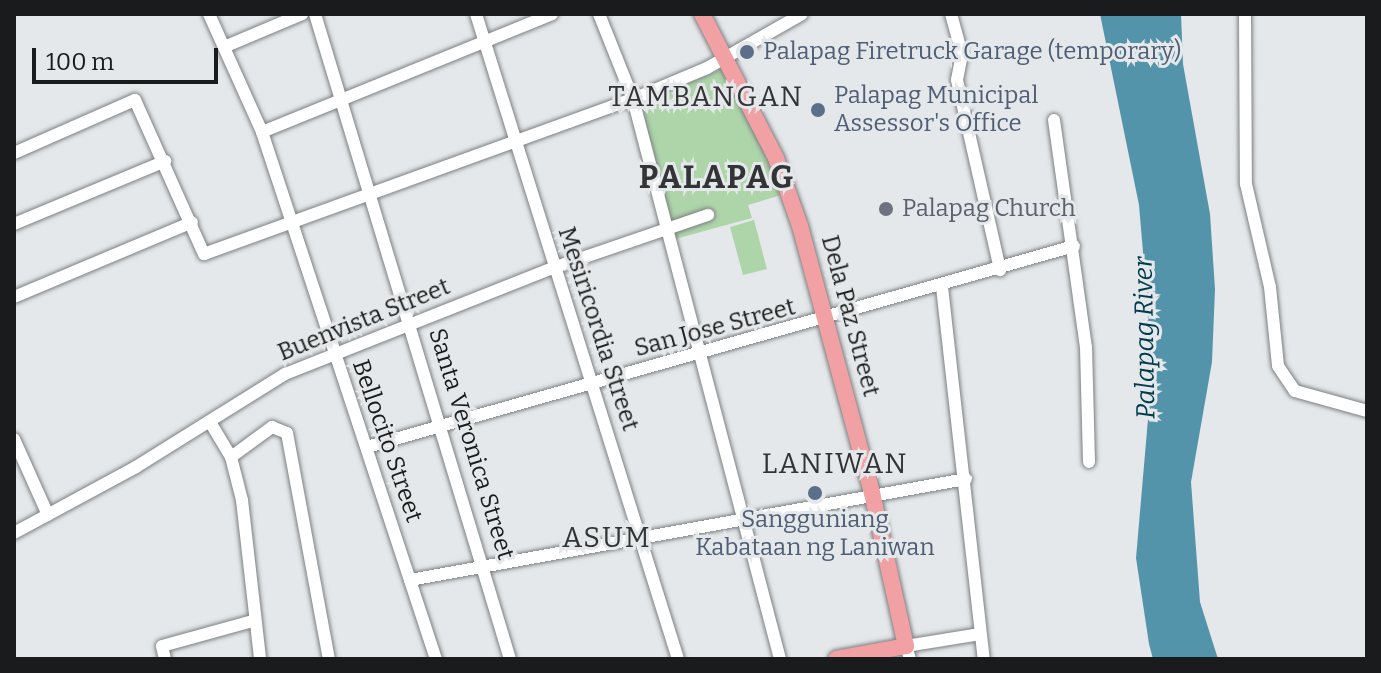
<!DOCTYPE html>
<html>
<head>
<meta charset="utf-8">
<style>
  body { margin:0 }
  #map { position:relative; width:1381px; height:673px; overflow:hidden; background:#e5e8ea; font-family:Bitter,serif }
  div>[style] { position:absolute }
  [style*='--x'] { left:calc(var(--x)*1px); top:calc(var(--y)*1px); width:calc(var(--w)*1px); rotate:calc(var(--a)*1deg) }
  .green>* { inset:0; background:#aed5a9 }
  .water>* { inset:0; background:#5494aa }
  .roads { filter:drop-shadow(0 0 2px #7d8082) drop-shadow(0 0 2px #7d8082) }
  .minor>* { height:12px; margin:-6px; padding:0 6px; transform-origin:6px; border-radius:6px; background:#fff }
  .major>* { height:16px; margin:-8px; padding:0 8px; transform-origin:8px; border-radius:8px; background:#f1a0a3 }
  .dots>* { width:22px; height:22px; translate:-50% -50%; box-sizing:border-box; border:4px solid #e5e8ea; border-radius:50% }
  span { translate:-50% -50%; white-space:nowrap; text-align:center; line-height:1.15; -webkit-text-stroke:6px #e5e8ea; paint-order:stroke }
  .service-label { font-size:24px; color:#4e5e75 }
  .left { translate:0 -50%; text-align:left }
  .worship-label { font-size:24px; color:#5b616d }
  .street-label { font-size:24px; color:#1a1b1c }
  .water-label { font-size:26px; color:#003c4c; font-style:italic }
  .quarter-label { font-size:28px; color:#323435; letter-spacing:2px }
  .district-label { font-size:32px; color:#323435; font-weight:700; letter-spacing:2px }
  .frame { position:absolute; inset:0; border:16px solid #1a1b1c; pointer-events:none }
  .scale { position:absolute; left:32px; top:48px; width:186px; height:36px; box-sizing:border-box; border:4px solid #1a1b1c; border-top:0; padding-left:10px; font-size:24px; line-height:28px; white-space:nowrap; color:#1a1b1c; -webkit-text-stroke:6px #e5e8ea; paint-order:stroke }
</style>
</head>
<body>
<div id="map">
  <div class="green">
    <div style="clip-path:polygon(725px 68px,766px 151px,781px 195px,748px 205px,752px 218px,675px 239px,641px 103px)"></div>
    <div style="clip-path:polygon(754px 220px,767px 269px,743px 275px,730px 227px)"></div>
  </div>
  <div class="water">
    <div style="clip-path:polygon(1100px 14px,1181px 14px,1183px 64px,1210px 214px,1215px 289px,1212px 362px,1191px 482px,1200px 602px,1218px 659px,1153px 659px,1149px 644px,1136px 558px,1148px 419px,1147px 299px,1139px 205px)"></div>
  </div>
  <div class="roads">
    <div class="minor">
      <div style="--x:209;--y:14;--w:129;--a:65.8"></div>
      <div style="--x:262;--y:132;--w:555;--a:71.73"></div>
      <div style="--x:315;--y:14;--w:674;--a:73.18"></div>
      <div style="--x:476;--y:14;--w:676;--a:72.61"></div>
      <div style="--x:599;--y:14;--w:92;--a:68.2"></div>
      <div style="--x:633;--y:99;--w:579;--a:75.29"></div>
      <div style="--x:951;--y:14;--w:41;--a:74.6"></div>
      <div style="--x:962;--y:54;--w:26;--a:101"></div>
      <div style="--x:957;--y:80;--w:195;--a:77.2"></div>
      <div style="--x:1245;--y:14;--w:170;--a:89.7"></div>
      <div style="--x:1246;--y:184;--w:106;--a:76.9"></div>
      <div style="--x:1270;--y:287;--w:79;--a:84.2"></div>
      <div style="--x:1278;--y:366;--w:30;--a:56"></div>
      <div style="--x:1295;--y:391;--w:75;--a:15.5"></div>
      <div style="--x:224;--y:47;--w:85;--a:-22.9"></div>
      <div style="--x:1054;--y:120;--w:229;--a:82"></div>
      <div style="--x:1086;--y:347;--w:115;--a:88.5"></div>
      <div style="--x:262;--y:132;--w:313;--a:-22.1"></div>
      <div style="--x:14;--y:153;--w:132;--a:-23.7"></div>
      <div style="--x:135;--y:100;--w:169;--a:65.9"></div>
      <div style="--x:204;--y:254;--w:456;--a:-19.9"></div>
      <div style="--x:633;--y:99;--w:80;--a:-22.7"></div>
      <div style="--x:707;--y:68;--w:109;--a:-29.6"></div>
      <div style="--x:14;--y:224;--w:164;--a:-22.6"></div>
      <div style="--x:942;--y:287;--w:374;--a:83.6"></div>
      <div style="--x:14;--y:297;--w:193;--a:-22.8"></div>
      <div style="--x:210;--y:422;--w:41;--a:59"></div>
      <div style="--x:231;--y:457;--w:44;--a:75.7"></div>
      <div style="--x:242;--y:500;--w:160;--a:83.5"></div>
      <div style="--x:14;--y:439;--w:83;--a:65.9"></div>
      <div style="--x:367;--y:447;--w:735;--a:-15.87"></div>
      <div style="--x:231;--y:457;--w:51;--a:-36.2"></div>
      <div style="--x:272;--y:427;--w:16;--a:22"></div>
      <div style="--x:287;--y:433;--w:230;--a:79.5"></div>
      <div style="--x:14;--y:533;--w:139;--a:-28.4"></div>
      <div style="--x:136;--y:467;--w:176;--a:-32"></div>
      <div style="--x:285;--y:374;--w:288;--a:-21.6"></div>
      <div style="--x:553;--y:268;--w:164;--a:-18.9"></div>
      <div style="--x:410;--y:580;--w:565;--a:-10.3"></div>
      <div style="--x:165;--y:659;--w:13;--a:-103"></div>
      <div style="--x:162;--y:646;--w:94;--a:-15.4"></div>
      <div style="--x:910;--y:659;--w:14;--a:-107"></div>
      <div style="--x:906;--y:646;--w:75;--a:-9.2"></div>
    </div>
    <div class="major">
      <div style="--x:702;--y:14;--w:162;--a:62.8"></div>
      <div style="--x:776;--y:158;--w:72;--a:70.6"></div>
      <div style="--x:800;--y:226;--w:277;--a:74.9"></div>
      <div style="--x:872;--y:493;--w:157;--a:77.5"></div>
      <div style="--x:906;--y:646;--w:71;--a:169.5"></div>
    </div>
  </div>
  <div class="dots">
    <div style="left:747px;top:52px;background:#5c6f8a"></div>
    <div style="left:818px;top:110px;background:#5c6f8a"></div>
    <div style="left:886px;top:209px;background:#6b7280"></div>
    <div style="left:815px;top:493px;background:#5c6f8a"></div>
  </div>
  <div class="service-label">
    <span class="left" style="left:763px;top:52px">Palapag Firetruck Garage (temporary)</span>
    <span class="left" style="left:834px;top:110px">Palapag Municipal<br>Assessor's Office</span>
    <span style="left:815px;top:534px">Sangguniang<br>Kabataan ng Laniwan</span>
  </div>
  <div class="worship-label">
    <span class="left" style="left:902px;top:209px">Palapag Church</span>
  </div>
  <div class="street-label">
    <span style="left:850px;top:316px;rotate:75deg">Dela Paz Street</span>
    <span style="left:364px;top:320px;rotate:-22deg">Buenvista Street</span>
    <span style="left:715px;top:328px;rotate:-15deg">San Jose Street</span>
    <span style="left:598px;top:329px;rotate:72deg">Mesiricordia Street</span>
    <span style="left:387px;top:441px;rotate:71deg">Bellocito Street</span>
    <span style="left:471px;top:444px;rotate:73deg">Santa Veronica Street</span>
  </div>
  <div class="water-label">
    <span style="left:1145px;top:338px;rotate:-91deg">Palapag River</span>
  </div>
  <div class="quarter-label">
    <span style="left:706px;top:97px">TAMBANGAN</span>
    <span style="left:835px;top:464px">LANIWAN</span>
    <span style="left:607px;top:538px">ASUM</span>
  </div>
  <div class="district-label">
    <span style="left:717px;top:177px">PALAPAG</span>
  </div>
  <div class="frame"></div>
  <div class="scale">100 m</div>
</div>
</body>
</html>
